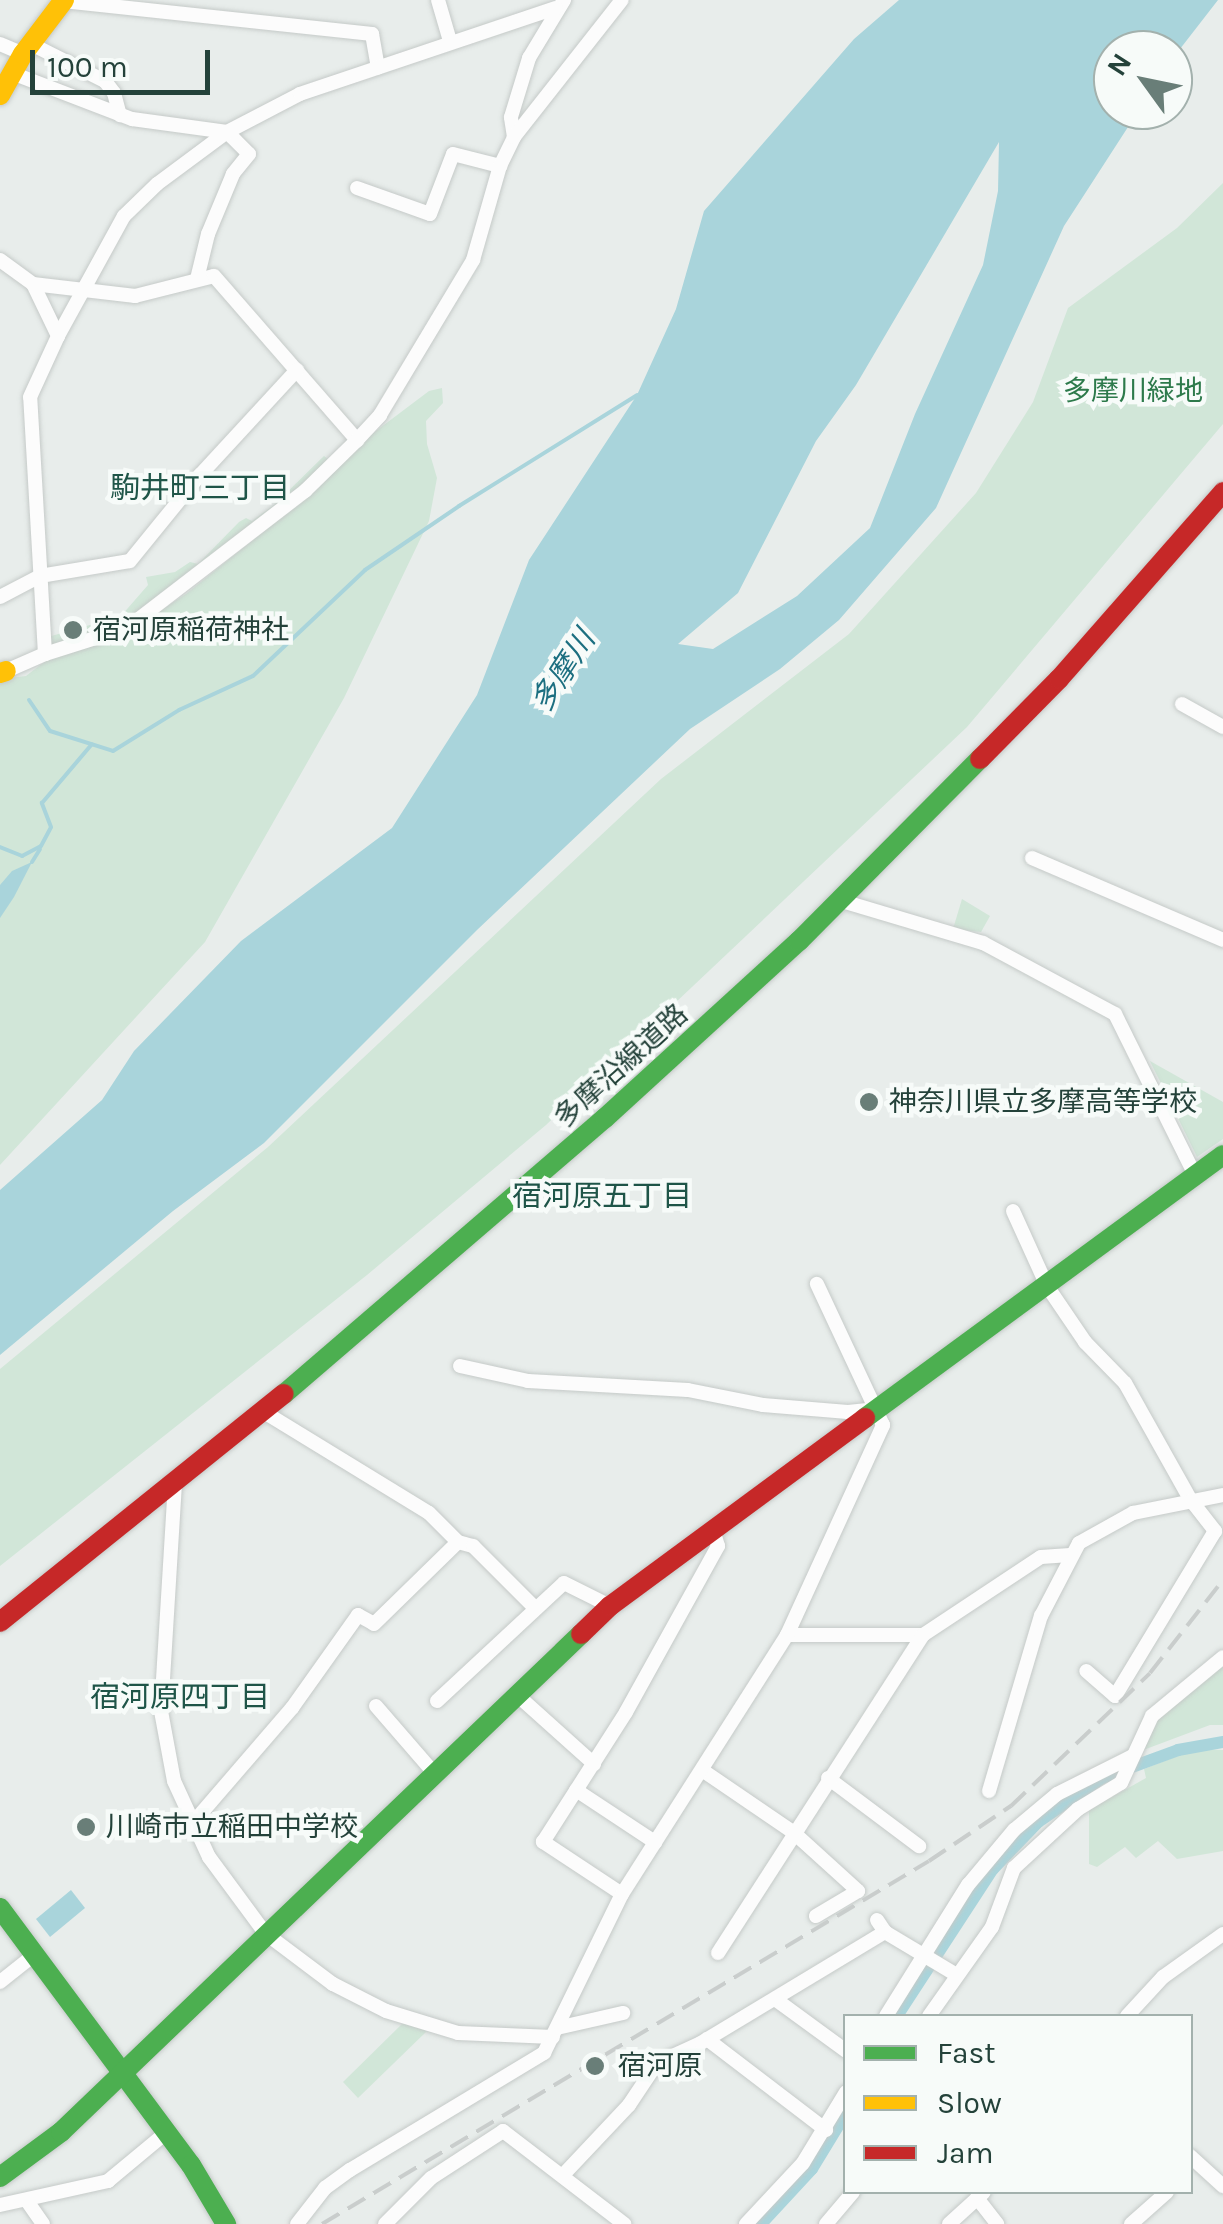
<!DOCTYPE html>
<html>
<head>
<meta charset="utf-8">
<style>
  body { margin:0 }
  #map { position:relative; width:1223px; height:2224px; overflow:hidden; background:#e8edeb; font-family:Karla,"Noto Sans JP",sans-serif }
  div>[style] { position:absolute }
  [style*='--x'] { left:calc(var(--x)*1px); top:calc(var(--y)*1px); width:calc(var(--w)*1px); rotate:calc(var(--a)*1deg) }
  .green>* { inset:0; background:#d1e6d8 }
  .water>* { inset:0; background:#a9d4db }
  .stream>* { height:4px; margin:-2px; padding:0 2px; transform-origin:2px; border-radius:2px; background:#a9d4db }
  .canal>* { height:12px; margin:-6px; padding:0 6px; transform-origin:6px; border-radius:6px; background:#a9d4db }
  .roads { filter:drop-shadow(0 0 2px #c5cac8) drop-shadow(0 0 2px #c5cac8) }
  .street>* { height:14px; margin:-7px; padding:0 7px; transform-origin:7px; border-radius:7px; background:#fcfcfc }
  .fast>* { height:20px; margin:-10px; padding:0 10px; transform-origin:10px; border-radius:10px; background:#4caf50 }
  .slow>* { height:20px; margin:-10px; padding:0 10px; transform-origin:10px; border-radius:10px; background:#ffc107 }
  .jam>* { height:20px; margin:-10px; padding:0 10px; transform-origin:10px; border-radius:10px; background:#c62828 }
  .rail>* { height:4px; margin-top:-2px; transform-origin:0; background:repeating-linear-gradient(90deg,#c9cdcc 0 20px,transparent 0 30px) }
  .dots>* { width:28px; height:28px; translate:-50% -50%; box-sizing:border-box; border:5px solid #f7fbf9; border-radius:50% }
  span { translate:-50% -50%; white-space:nowrap; text-align:center; line-height:1.15; -webkit-text-stroke:9px #f7fbf9; paint-order:stroke }
  .park-label { font-size:28px; color:#2d7a4b }
  .poi-label { font-size:28px; color:#24423a }
  .left { translate:0 -50%; text-align:left }
  .street-label { font-size:28px; color:#24423a }
  .neighbourhood-label { font-size:30px; color:#1f5548 }
  .water-label { font-size:30px; color:#1c6f80; font-style:italic }
  .legend { position:absolute; left:843px; top:2014px; width:350px; height:180px; box-sizing:border-box; background:#f7fbf9; border:2px solid #a3b1ad; margin:0; padding:12px 18px; list-style:none; font-size:30px; color:#24423a }
  .legend li { display:flex; align-items:center; gap:20px; height:50px }
  .legend b { width:50px; border:2px solid #a3b1ad }
  .north { position:absolute; left:1093px; top:30px; width:100px; height:100px; box-sizing:border-box; background:#f7fbf9; border:2px solid #a3b1ad; border-radius:50%; rotate:303deg; font-size:28px; font-weight:700; line-height:40px; text-align:center; color:#24423a }
  .north::after { content:''; display:block; margin:auto; width:35px; height:45px; background:#697e78; clip-path:polygon(50% 0,100% 100%,50% 72%,0 100%) }
  .scale { position:absolute; left:30px; top:50px; width:180px; height:45px; box-sizing:border-box; border:5px solid #24423a; border-top:0; padding-left:12px; font-size:30px; line-height:35px; white-space:nowrap; color:#24423a; -webkit-text-stroke:8px #f7fbf9; paint-order:stroke }
</style>
</head>
<body>
<div id="map">
  <div class="green">
    <div style="clip-path:polygon(1223px 183px,1223px 424px,967px 727px,546px 1125px,367px 1275px,0 1566px,0 1369px,268px 1147px,661px 779px,849px 634px,976px 493px,1033px 402px,1068px 308px,1177px 228px)"></div>
    <div style="clip-path:polygon(442px 388px,443px 403px,426px 421px,427px 444px,437px 478px,429px 521px,344px 698px,205px 942px,0 1165px,0 679px,26px 676px,52px 656px,124px 634px,186px 594px,290px 510px,364px 440px,429px 391px)"></div>
    <div style="clip-path:polygon(324px 456px,329px 460px,310px 479px,131px 619px,48px 647px,48px 637px,121px 616px,148px 585px,146px 577px,175px 572px,190px 562px,198px 564px,239px 522px,246px 518px,252px 521px,274px 505px)"></div>
    <div style="clip-path:polygon(962px 899px,990px 916px,981px 932px,953px 929px)"></div>
    <div style="clip-path:polygon(1150px 1061px,1223px 1102px,1223px 1139px,1197px 1157px)"></div>
    <div style="clip-path:polygon(1223px 1663px,1223px 1725px,1210px 1725px,1138px 1752px,1157px 1716px)"></div>
    <div style="clip-path:polygon(1196px 1749px,1223px 1750px,1223px 1851px,1177px 1859px,1158px 1841px,1136px 1858px,1125px 1847px,1097px 1867px,1089px 1864px,1089px 1810px,1146px 1778px,1144px 1769px)"></div>
    <div style="clip-path:polygon(403px 2023px,427px 2031px,358px 2098px,343px 2082px)"></div>
  </div>
  <div class="water">
    <div style="clip-path:polygon(evenodd,899px 0,1218px 0,1173px 58px,1173px 50px,1113px 50px,1113px 110px,1139px 110px,1064px 226px,936px 508px,839px 620px,780px 669px,690px 729px,477px 930px,264px 1143px,173px 1211px,0 1355px,0 1190px,102px 1100px,134px 1051px,241px 941px,392px 828px,477px 695px,529px 560px,637px 395px,676px 309px,704px 211px,854px 39px,899px 0,999px 142px,998px 191px,983px 265px,915px 414px,870px 528px,797px 596px,713px 649px,678px 644px,738px 593px,816px 441px,856px 385px,999px 142px)"></div>
    <div style="clip-path:polygon(32px 862px,14px 897px,0 918px,0 885px,12px 871px)"></div>
    <div style="clip-path:polygon(71px 1890px,85px 1908px,50px 1937px,36px 1919px)"></div>
  </div>
  <div class="stream">
    <div style="--x:29;--y:700;--w:37;--a:56"></div>
    <div style="--x:50;--y:731;--w:66;--a:17.6"></div>
    <div style="--x:113;--y:751;--w:78;--a:-31.8"></div>
    <div style="--x:179;--y:710;--w:81;--a:-24.7"></div>
    <div style="--x:253;--y:676;--w:154;--a:-43.4"></div>
    <div style="--x:365;--y:570;--w:114;--a:-34.2"></div>
    <div style="--x:459;--y:506;--w:210;--a:-31.9"></div>
    <div style="--x:0;--y:847;--w:24;--a:22"></div>
    <div style="--x:22;--y:856;--w:21;--a:-28"></div>
    <div style="--x:41;--y:846;--w:21;--a:-62"></div>
    <div style="--x:51;--y:827;--w:26;--a:-111"></div>
    <div style="--x:42;--y:803;--w:77;--a:-49.7"></div>
    <div style="--x:32;--y:862;--w:15;--a:-58"></div>
  </div>
  <div class="canal">
    <div style="--x:897;--y:2016;--w:176;--a:-56.9"></div>
    <div style="--x:993;--y:1869;--w:65;--a:-46.2"></div>
    <div style="--x:1038;--y:1822;--w:78;--a:-34.5"></div>
    <div style="--x:1102;--y:1778;--w:81;--a:-20.2"></div>
    <div style="--x:1178;--y:1750;--w:46;--a:-10.1"></div>
    <div style="--x:761;--y:2224;--w:75;--a:-47.2"></div>
    <div style="--x:812;--y:2169;--w:66;--a:-58.7"></div>
  </div>
  <div class="roads">
    <div class="street">
      <div style="--x:438;--y:0;--w:43;--a:73.7"></div>
      <div style="--x:63;--y:1;--w:311;--a:6.1"></div>
      <div style="--x:372;--y:34;--w:34;--a:80"></div>
      <div style="--x:0;--y:44;--w:25;--a:23"></div>
      <div style="--x:31;--y:44;--w:83;--a:26.6"></div>
      <div style="--x:105;--y:81;--w:15;--a:53"></div>
      <div style="--x:114;--y:93;--w:23;--a:75"></div>
      <div style="--x:12;--y:73;--w:129;--a:21"></div>
      <div style="--x:132;--y:119;--w:96;--a:7.8"></div>
      <div style="--x:227;--y:132;--w:31;--a:45"></div>
      <div style="--x:249;--y:154;--w:26;--a:129"></div>
      <div style="--x:233;--y:174;--w:65;--a:112.6"></div>
      <div style="--x:208;--y:234;--w:46;--a:103.7"></div>
      <div style="--x:514;--y:137;--w:20;--a:-99"></div>
      <div style="--x:511;--y:117;--w:62;--a:-73"></div>
      <div style="--x:529;--y:58;--w:68;--a:-58.9"></div>
      <div style="--x:357;--y:188;--w:77;--a:19.6"></div>
      <div style="--x:430;--y:214;--w:64;--a:-69"></div>
      <div style="--x:453;--y:154;--w:49;--a:14.3"></div>
      <div style="--x:0;--y:260;--w:41;--a:36"></div>
      <div style="--x:33;--y:284;--w:103;--a:6.7"></div>
      <div style="--x:135;--y:296;--w:81;--a:-14.2"></div>
      <div style="--x:214;--y:276;--w:218;--a:48.9"></div>
      <div style="--x:33;--y:284;--w:58;--a:64.3"></div>
      <div style="--x:0;--y:597;--w:45;--a:-27.7"></div>
      <div style="--x:40;--y:576;--w:91;--a:-9.5"></div>
      <div style="--x:130;--y:561;--w:111;--a:-50.9"></div>
      <div style="--x:200;--y:475;--w:143;--a:-47.3"></div>
      <div style="--x:45;--y:654;--w:257;--a:-93.3"></div>
      <div style="--x:30;--y:397;--w:67;--a:-65.3"></div>
      <div style="--x:58;--y:336;--w:137;--a:-61.2"></div>
      <div style="--x:124;--y:216;--w:46;--a:-44.1"></div>
      <div style="--x:157;--y:184;--w:87;--a:-36.6"></div>
      <div style="--x:227;--y:132;--w:82;--a:-27.5"></div>
      <div style="--x:300;--y:94;--w:270;--a:-18.6"></div>
      <div style="--x:6;--y:671;--w:43;--a:-23.6"></div>
      <div style="--x:45;--y:654;--w:86;--a:-17.6"></div>
      <div style="--x:127;--y:628;--w:225;--a:-37.6"></div>
      <div style="--x:305;--y:491;--w:73;--a:-44.4"></div>
      <div style="--x:357;--y:440;--w:34;--a:-47"></div>
      <div style="--x:380;--y:415;--w:181;--a:-59"></div>
      <div style="--x:473;--y:260;--w:98;--a:-74"></div>
      <div style="--x:500;--y:166;--w:32;--a:-64"></div>
      <div style="--x:514;--y:137;--w:174;--a:-51.8"></div>
      <div style="--x:1182;--y:704;--w:47;--a:29.3"></div>
      <div style="--x:1032;--y:858;--w:208;--a:23.2"></div>
      <div style="--x:842;--y:901;--w:147;--a:16.6"></div>
      <div style="--x:983;--y:943;--w:150;--a:28.3"></div>
      <div style="--x:1115;--y:1014;--w:180;--a:63.6"></div>
      <div style="--x:1013;--y:1211;--w:82;--a:65.6"></div>
      <div style="--x:1047;--y:1286;--w:68;--a:55.8"></div>
      <div style="--x:1085;--y:1342;--w:57;--a:45.7"></div>
      <div style="--x:1125;--y:1383;--w:133;--a:60.7"></div>
      <div style="--x:1190;--y:1499;--w:41;--a:52"></div>
      <div style="--x:1215;--y:1531;--w:193;--a:121.2"></div>
      <div style="--x:1115;--y:1696;--w:38;--a:-139"></div>
      <div style="--x:460;--y:1366;--w:70;--a:12.4"></div>
      <div style="--x:528;--y:1381;--w:160;--a:3.2"></div>
      <div style="--x:688;--y:1390;--w:76;--a:11.3"></div>
      <div style="--x:763;--y:1405;--w:85;--a:4.7"></div>
      <div style="--x:848;--y:1412;--w:27;--a:-6"></div>
      <div style="--x:264;--y:1412;--w:193;--a:31.5"></div>
      <div style="--x:429;--y:1513;--w:41;--a:45"></div>
      <div style="--x:458;--y:1542;--w:16;--a:15"></div>
      <div style="--x:473;--y:1546;--w:86;--a:45"></div>
      <div style="--x:175;--y:1483;--w:228;--a:93.5"></div>
      <div style="--x:161;--y:1711;--w:71;--a:79.5"></div>
      <div style="--x:174;--y:1781;--w:84;--a:65.3"></div>
      <div style="--x:209;--y:1857;--w:94;--a:53.6"></div>
      <div style="--x:265;--y:1933;--w:85;--a:36.9"></div>
      <div style="--x:333;--y:1984;--w:59;--a:27"></div>
      <div style="--x:386;--y:2011;--w:75;--a:17"></div>
      <div style="--x:458;--y:2033;--w:95;--a:2.4"></div>
      <div style="--x:787;--y:1635;--w:136;--a:0"></div>
      <div style="--x:516;--y:1694;--w:105;--a:41.9"></div>
      <div style="--x:437;--y:1701;--w:173;--a:-42.9"></div>
      <div style="--x:564;--y:1583;--w:51;--a:26.6"></div>
      <div style="--x:376;--y:1706;--w:89;--a:49.1"></div>
      <div style="--x:702;--y:1770;--w:110;--a:34.3"></div>
      <div style="--x:793;--y:1832;--w:88;--a:42.2"></div>
      <div style="--x:858;--y:1891;--w:49;--a:149.2"></div>
      <div style="--x:828;--y:1778;--w:114;--a:36.8"></div>
      <div style="--x:576;--y:1790;--w:95;--a:33.4"></div>
      <div style="--x:989;--y:1791;--w:183;--a:-73.5"></div>
      <div style="--x:1041;--y:1616;--w:82;--a:-62.5"></div>
      <div style="--x:1079;--y:1543;--w:62;--a:-29.1"></div>
      <div style="--x:1133;--y:1513;--w:92;--a:-11.3"></div>
      <div style="--x:191;--y:1825;--w:155;--a:-49.2"></div>
      <div style="--x:292;--y:1708;--w:114;--a:-54.6"></div>
      <div style="--x:358;--y:1615;--w:18;--a:29"></div>
      <div style="--x:374;--y:1624;--w:117;--a:-44.3"></div>
      <div style="--x:622;--y:1894;--w:95;--a:-146.6"></div>
      <div style="--x:543;--y:1842;--w:154;--a:-57.4"></div>
      <div style="--x:626;--y:1712;--w:190;--a:-61"></div>
      <div style="--x:718;--y:1546;--w:17;--a:-107"></div>
      <div style="--x:877;--y:1920;--w:14;--a:56"></div>
      <div style="--x:885;--y:1932;--w:82;--a:31"></div>
      <div style="--x:718;--y:1953;--w:378;--a:-57.2"></div>
      <div style="--x:923;--y:1635;--w:141;--a:-33.5"></div>
      <div style="--x:1041;--y:1557;--w:29;--a:-4"></div>
      <div style="--x:0;--y:1982;--w:43;--a:-38.5"></div>
      <div style="--x:775;--y:1999;--w:88;--a:36.2"></div>
      <div style="--x:886;--y:2016;--w:155;--a:-58"></div>
      <div style="--x:968;--y:1885;--w:72;--a:-50.1"></div>
      <div style="--x:1014;--y:1830;--w:56;--a:-39.9"></div>
      <div style="--x:1057;--y:1794;--w:83;--a:-26.6"></div>
      <div style="--x:929;--y:2016;--w:109;--a:-54.7"></div>
      <div style="--x:992;--y:1927;--w:63;--a:-69.6"></div>
      <div style="--x:1014;--y:1868;--w:87;--a:-42.7"></div>
      <div style="--x:1078;--y:1809;--w:50;--a:-31.2"></div>
      <div style="--x:1121;--y:1783;--w:74;--a:-65.2"></div>
      <div style="--x:1152;--y:1716;--w:92;--a:-39.7"></div>
      <div style="--x:1127;--y:2016;--w:53;--a:-47.3"></div>
      <div style="--x:1163;--y:1977;--w:74;--a:-35.6"></div>
      <div style="--x:557;--y:2028;--w:68;--a:-12.8"></div>
      <div style="--x:707;--y:2039;--w:150;--a:37.4"></div>
      <div style="--x:1190;--y:2156;--w:45;--a:42.3"></div>
      <div style="--x:564;--y:2174;--w:95;--a:-46.7"></div>
      <div style="--x:629;--y:2105;--w:50;--a:-56.3"></div>
      <div style="--x:657;--y:2063;--w:48;--a:-24.4"></div>
      <div style="--x:701;--y:2043;--w:215;--a:-31.1"></div>
      <div style="--x:977;--y:2198;--w:33;--a:52"></div>
      <div style="--x:27;--y:2201;--w:28;--a:55"></div>
      <div style="--x:0;--y:2205;--w:111;--a:-12.5"></div>
      <div style="--x:108;--y:2181;--w:69;--a:-39.7"></div>
      <div style="--x:297;--y:2224;--w:46;--a:-52.1"></div>
      <div style="--x:325;--y:2188;--w:31;--a:-36"></div>
      <div style="--x:350;--y:2170;--w:227;--a:-31.1"></div>
      <div style="--x:544;--y:2053;--w:177;--a:-63.9"></div>
      <div style="--x:622;--y:1894;--w:307;--a:-57.5"></div>
      <div style="--x:787;--y:1635;--w:231;--a:-65.4"></div>
      <div style="--x:883;--y:1425;--w:156;--a:-115.1"></div>
      <div style="--x:385;--y:2224;--w:65;--a:-45"></div>
      <div style="--x:431;--y:2178;--w:86;--a:-33.1"></div>
      <div style="--x:503;--y:2131;--w:153;--a:37.5"></div>
      <div style="--x:746;--y:2224;--w:83;--a:-46.9"></div>
      <div style="--x:803;--y:2163;--w:83;--a:-58.8"></div>
      <div style="--x:826;--y:2224;--w:42;--a:-49.8"></div>
      <div style="--x:949;--y:2224;--w:47;--a:-42.4"></div>
      <div style="--x:1131;--y:2224;--w:48;--a:-41.6"></div>
    </div>
    <div class="fast">
      <div style="--x:284;--y:1394;--w:423;--a:-40.7"></div>
      <div style="--x:605;--y:1118;--w:263;--a:-42.4"></div>
      <div style="--x:799;--y:941;--w:257;--a:-45.2"></div>
      <div style="--x:865;--y:1418;--w:444;--a:-36.3"></div>
      <div style="--x:0;--y:1908;--w:320;--a:53.4"></div>
      <div style="--x:191;--y:2165;--w:69;--a:59.3"></div>
      <div style="--x:0;--y:2177;--w:76;--a:-36.4"></div>
      <div style="--x:61;--y:2132;--w:720;--a:-43.76"></div>
    </div>
    <div class="slow">
      <div style="--x:0;--y:95;--w:47;--a:-60.7"></div>
      <div style="--x:23;--y:54;--w:68;--a:-52.8"></div>
      <div style="--x:0;--y:673;--w:6;--a:-18"></div>
    </div>
    <div class="jam">
      <div style="--x:980;--y:759;--w:112;--a:-45.4"></div>
      <div style="--x:1059;--y:679;--w:249;--a:-48.7"></div>
      <div style="--x:0;--y:1622;--w:364;--a:-38.8"></div>
      <div style="--x:581;--y:1634;--w:40;--a:-44"></div>
      <div style="--x:610;--y:1606;--w:317;--a:-36.4"></div>
    </div>
  </div>
  <div class="rail">
    <div style="--x:322;--y:2224;--w:707;--a:-30.88"></div>
    <div style="--x:929;--y:1861;--w:99;--a:-33.9"></div>
    <div style="--x:1011;--y:1806;--w:192;--a:-43.7"></div>
    <div style="--x:1150;--y:1673;--w:118;--a:-51.9"></div>
  </div>
  <div class="dots">
    <div style="left:73px;top:630px;background:#697e78"></div>
    <div style="left:869px;top:1102px;background:#697e78"></div>
    <div style="left:86px;top:1827px;background:#697e78"></div>
    <div style="left:595px;top:2066px;background:#697e78"></div>
  </div>
  <div class="park-label">
    <span style="left:1133px;top:391px">多摩川緑地</span>
  </div>
  <div class="poi-label">
    <span class="left" style="left:93px;top:630px">宿河原稲荷神社</span>
    <span class="left" style="left:889px;top:1102px">神奈川県立多摩高等学校</span>
    <span class="left" style="left:106px;top:1827px">川崎市立稲田中学校</span>
    <span class="left" style="left:618px;top:2066px">宿河原</span>
  </div>
  <div class="street-label">
    <span style="left:621px;top:1066px;rotate:-42deg">多摩沿線道路</span>
  </div>
  <div class="neighbourhood-label">
    <span style="left:200px;top:488px">駒井町三丁目</span>
    <span style="left:602px;top:1196px">宿河原五丁目</span>
    <span style="left:180px;top:1697px">宿河原四丁目</span>
  </div>
  <div class="water-label">
    <span style="left:563px;top:671px;rotate:-57deg">多摩川</span>
  </div>
  <ul class="legend">
  <li><b style="height:12px;background:#4caf50"></b>Fast</li>
  <li><b style="height:12px;background:#ffc107"></b>Slow</li>
  <li><b style="height:12px;background:#c62828"></b>Jam</li>
  </ul>
  <div class="north">N</div>
  <div class="scale">100 m</div>
</div>
</body>
</html>
